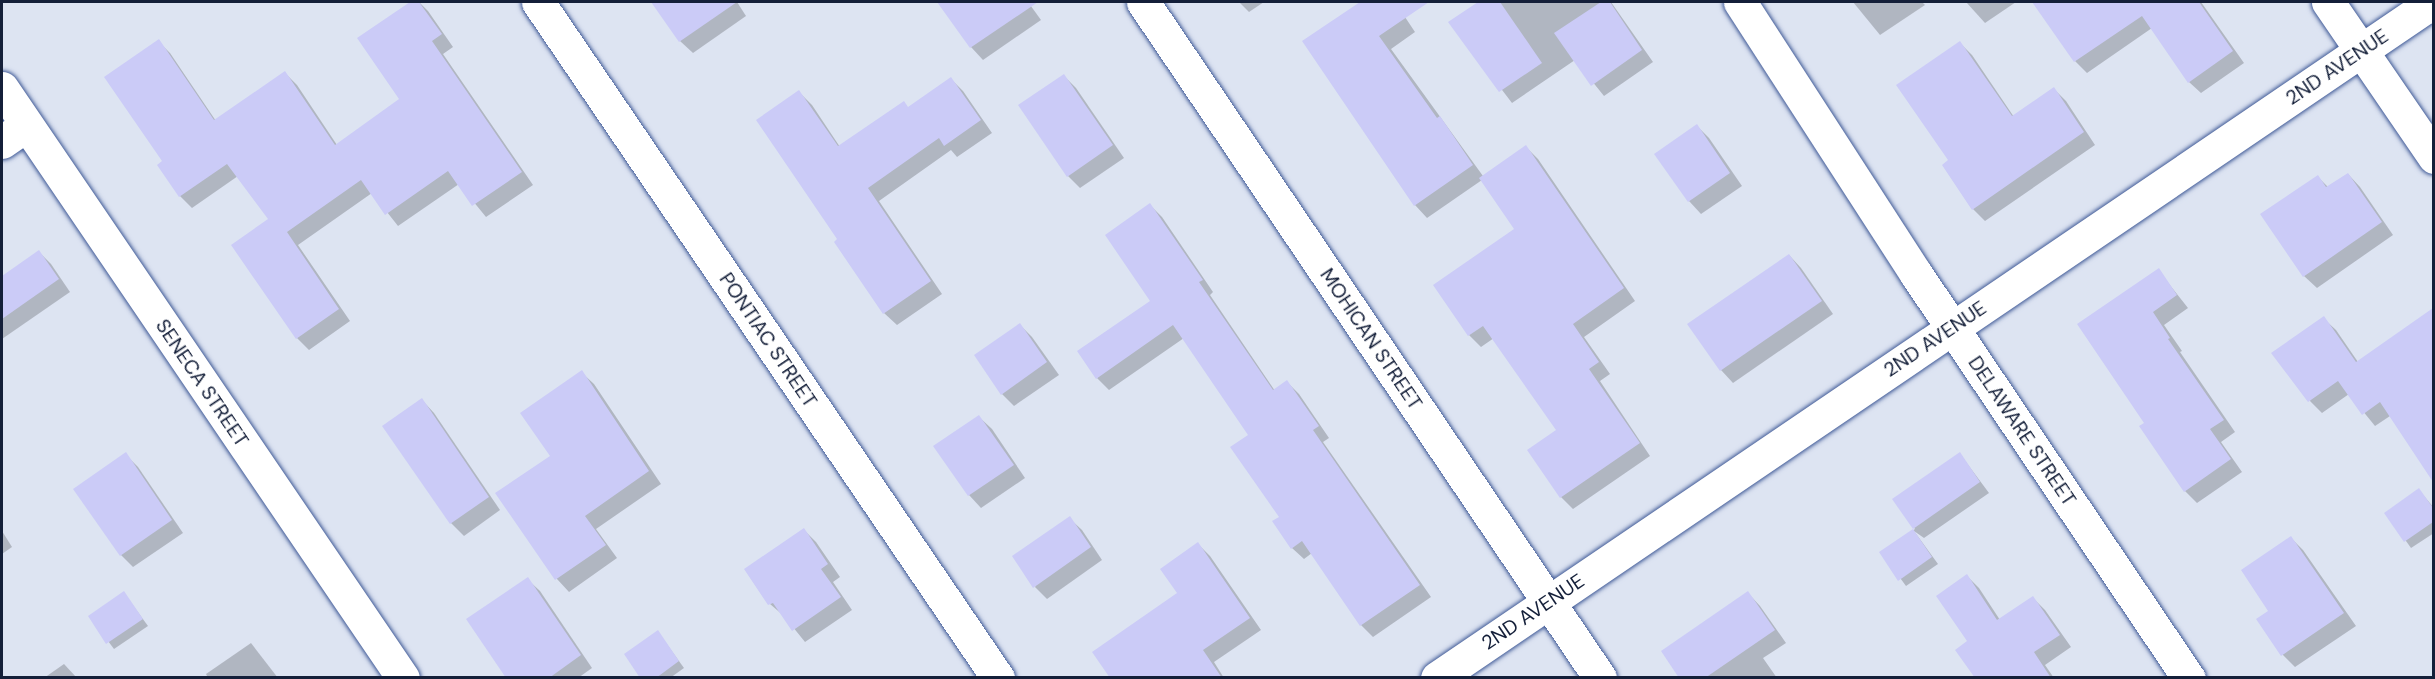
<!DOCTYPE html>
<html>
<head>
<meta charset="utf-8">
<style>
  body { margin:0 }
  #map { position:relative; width:2435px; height:679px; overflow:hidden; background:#dde4f2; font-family:"DM Sans",sans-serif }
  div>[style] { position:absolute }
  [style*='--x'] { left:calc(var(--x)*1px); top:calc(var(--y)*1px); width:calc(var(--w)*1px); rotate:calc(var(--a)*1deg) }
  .shadow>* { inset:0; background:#0003 }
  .building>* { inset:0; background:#cbcbf7 }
  .roads { filter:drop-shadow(0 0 2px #405a97) drop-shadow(0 0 2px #405a97) }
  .minor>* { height:33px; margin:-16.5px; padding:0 16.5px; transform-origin:16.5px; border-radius:16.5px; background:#fff }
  span { translate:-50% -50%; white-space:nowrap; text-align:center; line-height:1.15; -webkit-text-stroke:4.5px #fff; paint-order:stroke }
  .street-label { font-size:20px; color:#141f39 }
  .frame { position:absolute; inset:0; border:3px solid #141f39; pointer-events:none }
</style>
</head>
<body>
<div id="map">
  <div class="shadow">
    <div style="clip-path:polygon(412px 2px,419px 2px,428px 11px,453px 47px,443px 54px,533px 185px,486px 217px,459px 184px,398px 226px,372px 193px,298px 245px,350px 321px,309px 350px,297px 338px,270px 220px,238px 176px,192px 208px,180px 196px,165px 162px,158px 41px,170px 53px,216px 121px,285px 73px,297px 85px,337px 145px,401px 100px,359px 38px)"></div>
    <div style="clip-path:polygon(653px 2px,737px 2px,746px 16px,693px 53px,680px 41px)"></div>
    <div style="clip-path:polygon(939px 2px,1028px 2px,1041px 20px,983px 60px,971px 47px)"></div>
    <div style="clip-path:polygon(1239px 2px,1264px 2px,1249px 12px)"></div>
    <div style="clip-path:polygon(1363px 2px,1395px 2px,1415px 32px,1391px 49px,1483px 176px,1526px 147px,1538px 159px,1635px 301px,1584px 337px,1610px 374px,1600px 381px,1650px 456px,1573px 509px,1561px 497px,1558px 431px,1494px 338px,1481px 347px,1469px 335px,1435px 286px,1516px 229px,1482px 180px,1427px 218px,1415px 205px,1304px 42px)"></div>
    <div style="clip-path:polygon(1480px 2px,1611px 2px,1653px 62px,1604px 96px,1575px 60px,1512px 103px,1450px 22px)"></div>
    <div style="clip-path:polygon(1853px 2px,1922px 2px,1925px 5px,1880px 35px)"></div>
    <div style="clip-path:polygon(1966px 2px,2016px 2px,1985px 23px)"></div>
    <div style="clip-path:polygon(2034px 2px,2201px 2px,2244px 63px,2201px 93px,2189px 82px,2152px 28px,2087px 73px,2075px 61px)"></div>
    <div style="clip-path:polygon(1960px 43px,1972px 55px,2014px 117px,2054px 89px,2066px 101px,2095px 145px,1985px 221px,1973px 209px)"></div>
    <div style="clip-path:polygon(1064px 76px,1076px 88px,1124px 158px,1080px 188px,1068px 176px)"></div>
    <div style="clip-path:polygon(951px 79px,963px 91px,992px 133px,957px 157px,951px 150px,879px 201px,942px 294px,897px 325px,884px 313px,836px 242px,840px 240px,799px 92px,812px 105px,840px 147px,908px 108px)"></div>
    <div style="clip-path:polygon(1697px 126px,1709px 138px,1742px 186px,1701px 214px,1689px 201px)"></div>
    <div style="clip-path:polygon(2348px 174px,2360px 187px,2393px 235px,2317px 288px,2304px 276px,2318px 177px,2329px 188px)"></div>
    <div style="clip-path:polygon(1150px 205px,1162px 217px,1213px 292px,1210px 295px,1275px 391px,1287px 382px,1299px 394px,1329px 438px,1323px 442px,1431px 597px,1373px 637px,1361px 625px,1312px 553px,1304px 559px,1292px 548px,1250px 435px,1184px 338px,1109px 390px,1097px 378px,1152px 302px)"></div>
    <div style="clip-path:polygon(39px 252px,51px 264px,70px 292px,2px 339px,2px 277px)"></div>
    <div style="clip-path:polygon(1789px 255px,1801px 268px,1833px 314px,1733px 383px,1721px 370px)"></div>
    <div style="clip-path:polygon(2158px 270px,2188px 308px,2164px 325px,2182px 351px,2180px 352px,2235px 432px,2221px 442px,2242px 472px,2197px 503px,2185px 491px,2146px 423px,2079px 325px)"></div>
    <div style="clip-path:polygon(2428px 314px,2434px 320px,2434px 480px,2390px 416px,2375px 426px,2349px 394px,2322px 413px,2310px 401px,2323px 318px,2336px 330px,2358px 362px)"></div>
    <div style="clip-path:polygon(1020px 325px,1032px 337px,1059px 375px,1014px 406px,1002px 394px)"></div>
    <div style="clip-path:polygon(581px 372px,594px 384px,661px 484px,596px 529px,617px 558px,569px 592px,557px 579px,497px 494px,552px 456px)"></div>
    <div style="clip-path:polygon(422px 400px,434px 413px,500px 510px,464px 536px,451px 523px,384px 426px)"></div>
    <div style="clip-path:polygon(979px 417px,992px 429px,1025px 478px,981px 508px,969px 495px)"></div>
    <div style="clip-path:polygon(125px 454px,138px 467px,183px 533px,133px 567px,121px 555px)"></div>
    <div style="clip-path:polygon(1960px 454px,1989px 493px,1924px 538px,1914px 531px,1938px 564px,1906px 586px,1881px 552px,1915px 529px,1894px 499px)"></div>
    <div style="clip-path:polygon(2419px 490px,2434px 508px,2434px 533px,2411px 548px,2386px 513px)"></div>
    <div style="clip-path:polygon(1069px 518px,1082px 530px,1102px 560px,1047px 599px,1035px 587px)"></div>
    <div style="clip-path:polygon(804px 530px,816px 542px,840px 577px,833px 582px,852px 610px,805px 642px,784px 616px,770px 604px,746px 570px)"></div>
    <div style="clip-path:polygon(2px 531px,12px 547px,2px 554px)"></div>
    <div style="clip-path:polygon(2291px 538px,2303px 550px,2356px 626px,2295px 667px,2283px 655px,2258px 619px,2270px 611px)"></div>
    <div style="clip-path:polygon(1198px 544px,1210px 556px,1261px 630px,1214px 662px,1224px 678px,1112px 678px,1179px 594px)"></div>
    <div style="clip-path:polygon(1967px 576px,1979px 588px,2000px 620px,2033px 598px,2045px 610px,2071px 647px,2045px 665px,2054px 678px,1976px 678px,1969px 642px)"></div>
    <div style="clip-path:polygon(527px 579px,540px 591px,592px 668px,578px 678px,508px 678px)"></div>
    <div style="clip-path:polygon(124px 593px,148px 626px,114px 649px,90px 617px)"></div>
    <div style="clip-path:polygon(1748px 593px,1760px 606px,1786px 643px,1763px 658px,1777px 678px,1680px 678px)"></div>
    <div style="clip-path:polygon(658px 632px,684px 668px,670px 678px,642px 678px)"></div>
    <div style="clip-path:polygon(251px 643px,278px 678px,208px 678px,206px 674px)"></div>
    <div style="clip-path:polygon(64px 664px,77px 678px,44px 678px)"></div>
  </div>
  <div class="building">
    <div style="clip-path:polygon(410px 2px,419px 2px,442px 34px,432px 41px,522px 172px,472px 206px,448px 171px,385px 215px,361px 180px,287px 232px,339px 309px,296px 339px,231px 245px,268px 219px,227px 164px,179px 197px,157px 165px,162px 161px,104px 77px,159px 39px,214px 120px,285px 71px,335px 145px,399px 99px,357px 38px)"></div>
    <div style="clip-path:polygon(651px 2px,737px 2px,679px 42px)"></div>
    <div style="clip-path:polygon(937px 2px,1038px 2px,970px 48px)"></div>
    <div style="clip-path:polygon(1360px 2px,1429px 2px,1379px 36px,1437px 118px,1440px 116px,1473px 165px,1414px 206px,1302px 41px)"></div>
    <div style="clip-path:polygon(1478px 2px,1500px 2px,1542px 63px,1499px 92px,1448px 22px)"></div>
    <div style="clip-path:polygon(1601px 2px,1610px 2px,1642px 50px,1591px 86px,1554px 33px)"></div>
    <div style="clip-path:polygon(2032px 2px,2199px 2px,2233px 51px,2188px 83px,2142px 16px,2074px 62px)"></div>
    <div style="clip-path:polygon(1960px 41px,2012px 116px,2054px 87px,2084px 132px,1972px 210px,1942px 165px,1948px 160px,1896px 85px)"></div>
    <div style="clip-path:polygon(1064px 74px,1113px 145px,1067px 177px,1018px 105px)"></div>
    <div style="clip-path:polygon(951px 77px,981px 120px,944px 146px,939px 138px,868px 188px,931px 281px,883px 314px,834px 242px,837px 239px,756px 120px,799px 90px,838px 146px,904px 101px,908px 107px)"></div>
    <div style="clip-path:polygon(1697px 124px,1730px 173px,1688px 202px,1654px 154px)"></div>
    <div style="clip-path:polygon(1526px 145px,1624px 288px,1573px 324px,1599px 362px,1589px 369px,1640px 443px,1560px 498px,1527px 450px,1556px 430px,1483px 326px,1468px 336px,1433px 285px,1514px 229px,1479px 178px)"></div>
    <div style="clip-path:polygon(2348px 173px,2382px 222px,2303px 277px,2260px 214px,2318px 175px,2326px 187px)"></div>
    <div style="clip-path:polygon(1150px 203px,1203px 280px,1199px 282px,1273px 390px,1287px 380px,1319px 426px,1313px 430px,1420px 585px,1360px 626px,1302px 541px,1291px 549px,1272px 521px,1279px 517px,1230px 447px,1248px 435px,1173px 325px,1096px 379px,1077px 351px,1150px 301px,1105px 235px)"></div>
    <div style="clip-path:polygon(39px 250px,59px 279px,2px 319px,2px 276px)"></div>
    <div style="clip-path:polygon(1789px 254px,1822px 301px,1720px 371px,1687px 324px)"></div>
    <div style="clip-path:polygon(2159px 268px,2177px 295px,2153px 312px,2170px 338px,2168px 339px,2224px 420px,2210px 429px,2231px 459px,2184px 492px,2139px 426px,2144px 423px,2077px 324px)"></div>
    <div style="clip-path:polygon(2433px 308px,2433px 482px,2380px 402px,2362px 415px,2338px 381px,2308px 402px,2271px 353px,2324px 316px,2356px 362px)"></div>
    <div style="clip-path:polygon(1020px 323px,1047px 362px,1001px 395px,974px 355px)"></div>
    <div style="clip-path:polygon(582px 370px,649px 471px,585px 516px,606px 545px,555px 580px,495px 493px,550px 456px,520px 413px)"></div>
    <div style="clip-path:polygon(422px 398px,489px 497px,450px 524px,382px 426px)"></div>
    <div style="clip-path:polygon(979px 415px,1014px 465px,968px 496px,933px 446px)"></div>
    <div style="clip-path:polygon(126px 452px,172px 520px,120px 556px,73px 489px)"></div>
    <div style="clip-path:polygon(1960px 452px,1980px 482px,1913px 529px,1892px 499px)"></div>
    <div style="clip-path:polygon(2419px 488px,2433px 508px,2433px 522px,2404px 542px,2384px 513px)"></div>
    <div style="clip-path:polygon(1070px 516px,1091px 547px,1033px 588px,1012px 556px)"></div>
    <div style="clip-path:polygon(804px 528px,828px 564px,821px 569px,841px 597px,792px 631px,773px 603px,768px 605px,744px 569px)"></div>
    <div style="clip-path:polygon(1913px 529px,1932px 557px,1898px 581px,1879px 552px)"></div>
    <div style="clip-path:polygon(2291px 536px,2344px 613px,2281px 656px,2256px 619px,2268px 611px,2241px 570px)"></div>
    <div style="clip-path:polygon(1198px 542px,1250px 618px,1203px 650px,1222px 678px,1110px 678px,1092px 652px,1177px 593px,1160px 569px)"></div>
    <div style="clip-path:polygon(1967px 574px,1997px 620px,2033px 596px,2060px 635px,2034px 652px,2051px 678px,1975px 678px,1955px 650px,1967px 641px,1936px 596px)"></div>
    <div style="clip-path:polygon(528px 577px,581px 655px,549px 678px,506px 678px,466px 619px)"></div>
    <div style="clip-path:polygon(124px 591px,143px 619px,106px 644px,88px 616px)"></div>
    <div style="clip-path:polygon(1748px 591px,1775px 630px,1705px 678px,1679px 678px,1661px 651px)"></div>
    <div style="clip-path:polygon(658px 630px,679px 661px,656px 678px,640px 678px,624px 654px)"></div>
  </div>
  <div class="roads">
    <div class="minor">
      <div style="--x:538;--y:2;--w:818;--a:55.77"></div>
      <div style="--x:1143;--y:2;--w:816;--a:55.94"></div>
      <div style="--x:1740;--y:2;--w:324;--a:57.1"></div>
      <div style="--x:1916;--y:274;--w:488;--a:56"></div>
      <div style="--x:2328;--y:2;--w:188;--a:55.6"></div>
      <div style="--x:2;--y:88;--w:713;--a:55.8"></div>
      <div style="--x:2;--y:142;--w:29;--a:-35"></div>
      <div style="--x:1437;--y:678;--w:1204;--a:-34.17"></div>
    </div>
  </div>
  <div class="street-label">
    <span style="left:2337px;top:67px;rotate:-34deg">2ND AVENUE</span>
    <span style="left:1371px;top:339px;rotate:56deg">MOHICAN STREET</span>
    <span style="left:1935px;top:339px;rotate:-34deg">2ND AVENUE</span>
    <span style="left:768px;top:340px;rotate:56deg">PONTIAC STREET</span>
    <span style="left:202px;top:383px;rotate:56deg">SENECA STREET</span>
    <span style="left:2022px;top:431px;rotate:56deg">DELAWARE STREET</span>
    <span style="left:1533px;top:612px;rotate:-34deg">2ND AVENUE</span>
  </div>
  <div class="frame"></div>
</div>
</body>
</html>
